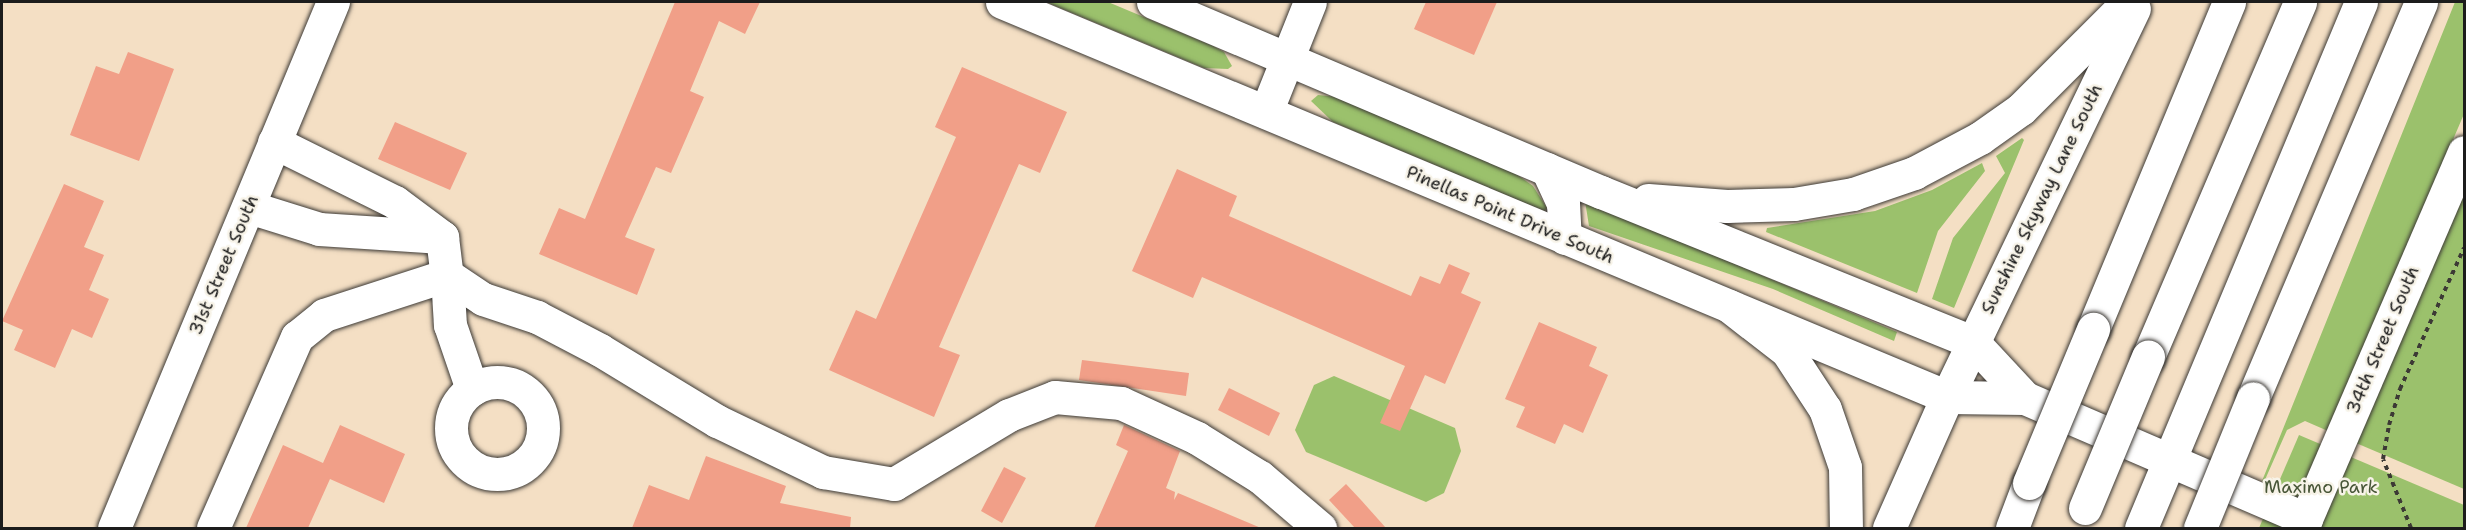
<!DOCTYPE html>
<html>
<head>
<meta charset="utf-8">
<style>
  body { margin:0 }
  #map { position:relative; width:2466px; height:530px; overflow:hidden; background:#f4dfc4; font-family:"Shantell Sans",sans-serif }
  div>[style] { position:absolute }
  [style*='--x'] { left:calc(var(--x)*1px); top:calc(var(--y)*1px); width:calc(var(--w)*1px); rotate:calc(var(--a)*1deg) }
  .green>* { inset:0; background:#9bc16c }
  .building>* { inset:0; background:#f19f88 }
  .path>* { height:4px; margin-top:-2px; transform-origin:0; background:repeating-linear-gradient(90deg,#3c3935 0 4.5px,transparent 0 9px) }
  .roads { filter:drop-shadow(0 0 2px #3c3935) drop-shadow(0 0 2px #3c3935) }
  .minor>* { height:33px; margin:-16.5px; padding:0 16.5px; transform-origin:16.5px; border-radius:16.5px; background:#fff }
  .minor>.ring { margin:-16.5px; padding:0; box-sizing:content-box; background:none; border:33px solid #fff; border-radius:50% }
  .highway>* { height:33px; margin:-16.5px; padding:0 16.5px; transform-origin:16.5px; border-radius:16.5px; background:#fff }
  .bridges { filter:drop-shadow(0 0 2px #3c3935) drop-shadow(0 0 2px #3c3935) }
  .highway-bridge>* { height:33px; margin:-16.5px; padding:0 16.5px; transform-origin:16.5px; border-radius:16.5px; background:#fff }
  span { translate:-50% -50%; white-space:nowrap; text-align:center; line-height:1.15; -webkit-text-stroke:5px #f7f3e8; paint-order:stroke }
  .street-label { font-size:18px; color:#1c1c1c }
  .park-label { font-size:18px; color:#485638 }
  .frame { position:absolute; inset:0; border:3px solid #1c1c1c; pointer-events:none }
</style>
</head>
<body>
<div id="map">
  <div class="green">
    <div style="clip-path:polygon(1046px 2px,1108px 2px,1213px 46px,1224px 52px,1232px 66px,1228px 69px,1204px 68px)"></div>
    <div style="clip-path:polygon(2455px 2px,2464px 2px,2464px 114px,2328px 431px,2305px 421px,2287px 430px,2264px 482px,2262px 481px)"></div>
    <div style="clip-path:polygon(1318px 95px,1338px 97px,1512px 171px,1533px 186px,1547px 208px,1544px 211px,1333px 122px,1311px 101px)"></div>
    <div style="clip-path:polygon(2022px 138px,2024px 140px,1954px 308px,1932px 299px,1953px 238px,2005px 173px,1996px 156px)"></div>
    <div style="clip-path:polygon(1982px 163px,1985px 171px,1938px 231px,1917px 293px,1766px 232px,1767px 228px,1875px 211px,1932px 190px)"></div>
    <div style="clip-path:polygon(2464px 191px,2464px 489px,2356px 443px)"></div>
    <div style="clip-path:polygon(1585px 201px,1897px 332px,1894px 341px,1773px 289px,1589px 226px)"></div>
    <div style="clip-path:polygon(1334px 376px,1455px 428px,1461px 451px,1444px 493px,1426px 502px,1306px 452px,1295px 430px,1314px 385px)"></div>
    <div style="clip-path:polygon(2299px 435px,2464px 505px,2464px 528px,2259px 528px)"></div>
  </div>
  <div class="building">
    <div style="clip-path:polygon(675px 2px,760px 2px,745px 34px,719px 21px,690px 91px,704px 97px,671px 173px,656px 167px,625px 237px,655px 249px,637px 295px,539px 254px,559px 208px,585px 219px)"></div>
    <div style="clip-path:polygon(1426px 2px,1497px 2px,1474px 55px,1414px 29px)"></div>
    <div style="clip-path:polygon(128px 52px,174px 69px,139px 161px,70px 135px,96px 66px,119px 74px)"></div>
    <div style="clip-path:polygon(962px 67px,1067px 112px,1040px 173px,1019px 164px,939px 347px,960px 355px,934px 417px,829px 370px,856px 310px,876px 319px,956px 137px,935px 127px)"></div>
    <div style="clip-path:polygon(395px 122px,467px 153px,450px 190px,378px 159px)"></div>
    <div style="clip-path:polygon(1177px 169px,1237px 196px,1229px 216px,1411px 296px,1420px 276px,1440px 284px,1449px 264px,1470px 273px,1461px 293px,1481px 302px,1445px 384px,1425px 375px,1400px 431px,1380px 423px,1405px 366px,1202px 277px,1193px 298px,1132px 271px)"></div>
    <div style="clip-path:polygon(64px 184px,104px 201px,84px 247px,104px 255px,89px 290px,109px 299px,92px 338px,72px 329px,55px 368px,14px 350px,23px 330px,2px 321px)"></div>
    <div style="clip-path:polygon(1539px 322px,1597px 347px,1589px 366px,1608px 375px,1583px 433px,1564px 424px,1555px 444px,1516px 427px,1525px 407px,1505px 399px)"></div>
    <div style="clip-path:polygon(1082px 360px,1189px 373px,1186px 396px,1079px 380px)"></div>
    <div style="clip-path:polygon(1229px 388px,1280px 413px,1269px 436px,1218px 410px)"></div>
    <div style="clip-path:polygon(340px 425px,405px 454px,384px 503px,330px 479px,308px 528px,246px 528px,283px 445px,323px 463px)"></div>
    <div style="clip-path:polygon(1124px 425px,1180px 451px,1166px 488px,1175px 492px,1174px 500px,1178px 493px,1261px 528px,1094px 528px,1128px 451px,1116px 445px)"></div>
    <div style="clip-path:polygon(706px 456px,786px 486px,780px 503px,851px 517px,850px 528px,632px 528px,649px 485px,689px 500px)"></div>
    <div style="clip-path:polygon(1004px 467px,1026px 478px,1002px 523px,981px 511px)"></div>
    <div style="clip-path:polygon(1346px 484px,1361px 500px,1386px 528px,1355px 528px,1329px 500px)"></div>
  </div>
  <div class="path">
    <div style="--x:2411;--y:528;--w:74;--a:-112.1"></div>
    <div style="--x:2383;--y:459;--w:35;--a:-80"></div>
    <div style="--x:2389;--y:425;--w:38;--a:-73"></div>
    <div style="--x:2400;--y:389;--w:155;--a:-65.6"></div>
  </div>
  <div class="roads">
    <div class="minor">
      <div style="--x:1002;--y:2;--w:1024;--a:22.68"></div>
      <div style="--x:1947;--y:397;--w:78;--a:0.7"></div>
      <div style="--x:2025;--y:398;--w:306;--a:23.3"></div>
      <div style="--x:1153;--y:2;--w:487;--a:23"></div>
      <div style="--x:1601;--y:192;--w:401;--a:22"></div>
      <div style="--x:1973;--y:342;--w:76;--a:47.1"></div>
      <div style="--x:1266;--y:112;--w:118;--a:-68.2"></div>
      <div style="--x:274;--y:142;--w:135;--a:26.4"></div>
      <div style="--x:395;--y:202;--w:59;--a:36.7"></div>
      <div style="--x:442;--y:237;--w:38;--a:83"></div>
      <div style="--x:447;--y:275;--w:43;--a:33.7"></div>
      <div style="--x:483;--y:299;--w:57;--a:18.4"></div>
      <div style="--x:537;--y:317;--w:71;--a:27.6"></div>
      <div style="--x:600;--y:350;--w:137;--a:31.3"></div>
      <div style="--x:717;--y:421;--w:118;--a:25.7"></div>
      <div style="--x:823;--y:472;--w:72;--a:9.6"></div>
      <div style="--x:894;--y:484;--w:134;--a:-31"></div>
      <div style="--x:1009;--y:415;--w:49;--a:-21.4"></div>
      <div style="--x:1055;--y:397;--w:66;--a:5.2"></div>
      <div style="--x:1121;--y:403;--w:84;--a:24.7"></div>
      <div style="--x:1197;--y:438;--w:74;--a:31.8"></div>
      <div style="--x:1260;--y:477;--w:79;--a:40.4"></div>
      <div style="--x:1547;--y:169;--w:38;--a:65"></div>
      <div style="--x:1563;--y:203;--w:35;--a:87"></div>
      <div style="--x:1648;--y:200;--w:79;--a:4.3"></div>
      <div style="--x:1727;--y:206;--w:67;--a:-1.7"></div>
      <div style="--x:1794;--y:204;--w:60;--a:-9.6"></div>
      <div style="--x:1853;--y:194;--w:65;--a:-19"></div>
      <div style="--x:1914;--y:173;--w:75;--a:-27.9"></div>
      <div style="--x:1980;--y:138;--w:50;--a:-35.3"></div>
      <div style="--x:2021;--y:109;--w:151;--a:-45"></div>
      <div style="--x:249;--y:207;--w:73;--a:17.4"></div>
      <div style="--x:319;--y:229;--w:123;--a:3.7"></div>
      <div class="ring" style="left:451px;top:382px;width:59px;height:59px"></div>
      <div style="--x:1947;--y:397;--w:431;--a:-64.3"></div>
      <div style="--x:114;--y:528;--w:570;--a:-67.4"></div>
      <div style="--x:213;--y:528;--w:209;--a:-66.3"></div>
      <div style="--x:297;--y:337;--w:35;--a:-39"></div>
      <div style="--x:324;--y:315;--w:129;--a:-18"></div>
      <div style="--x:447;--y:275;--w:50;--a:86.6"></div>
      <div style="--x:450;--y:325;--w:68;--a:71"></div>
      <div style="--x:2302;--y:528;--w:409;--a:-66.7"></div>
    </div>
    <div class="highway">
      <div style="--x:1729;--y:306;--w:73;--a:37.8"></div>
      <div style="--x:1787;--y:351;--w:69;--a:56.8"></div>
      <div style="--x:1825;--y:409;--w:61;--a:71"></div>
      <div style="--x:1845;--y:467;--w:61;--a:89.1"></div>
      <div style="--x:2093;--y:329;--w:354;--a:-67.4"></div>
      <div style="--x:2148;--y:357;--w:386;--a:-66.8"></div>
      <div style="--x:2253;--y:398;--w:430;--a:-67"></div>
      <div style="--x:1889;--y:528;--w:143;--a:-66.1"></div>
      <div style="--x:2012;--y:528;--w:48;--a:-69.3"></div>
      <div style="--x:2141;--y:528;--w:570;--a:-67.3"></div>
    </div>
  </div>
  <div class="bridges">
    <div class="highway-bridge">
      <div style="--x:2029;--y:483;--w:167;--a:-67.4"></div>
      <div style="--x:2085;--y:508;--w:164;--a:-67.4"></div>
      <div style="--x:2200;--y:528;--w:140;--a:-67.8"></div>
    </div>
  </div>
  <div class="street-label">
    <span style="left:2042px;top:199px;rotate:-64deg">Sunshine Skyway Lane South</span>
    <span style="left:1510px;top:215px;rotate:23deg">Pinellas Point Drive South</span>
    <span style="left:224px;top:265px;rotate:-67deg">31st Street South</span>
    <span style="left:2383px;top:340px;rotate:-67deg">34th Street South</span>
  </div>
  <div class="park-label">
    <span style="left:2321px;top:487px">Maximo Park</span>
  </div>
  <div class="frame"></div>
</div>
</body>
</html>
